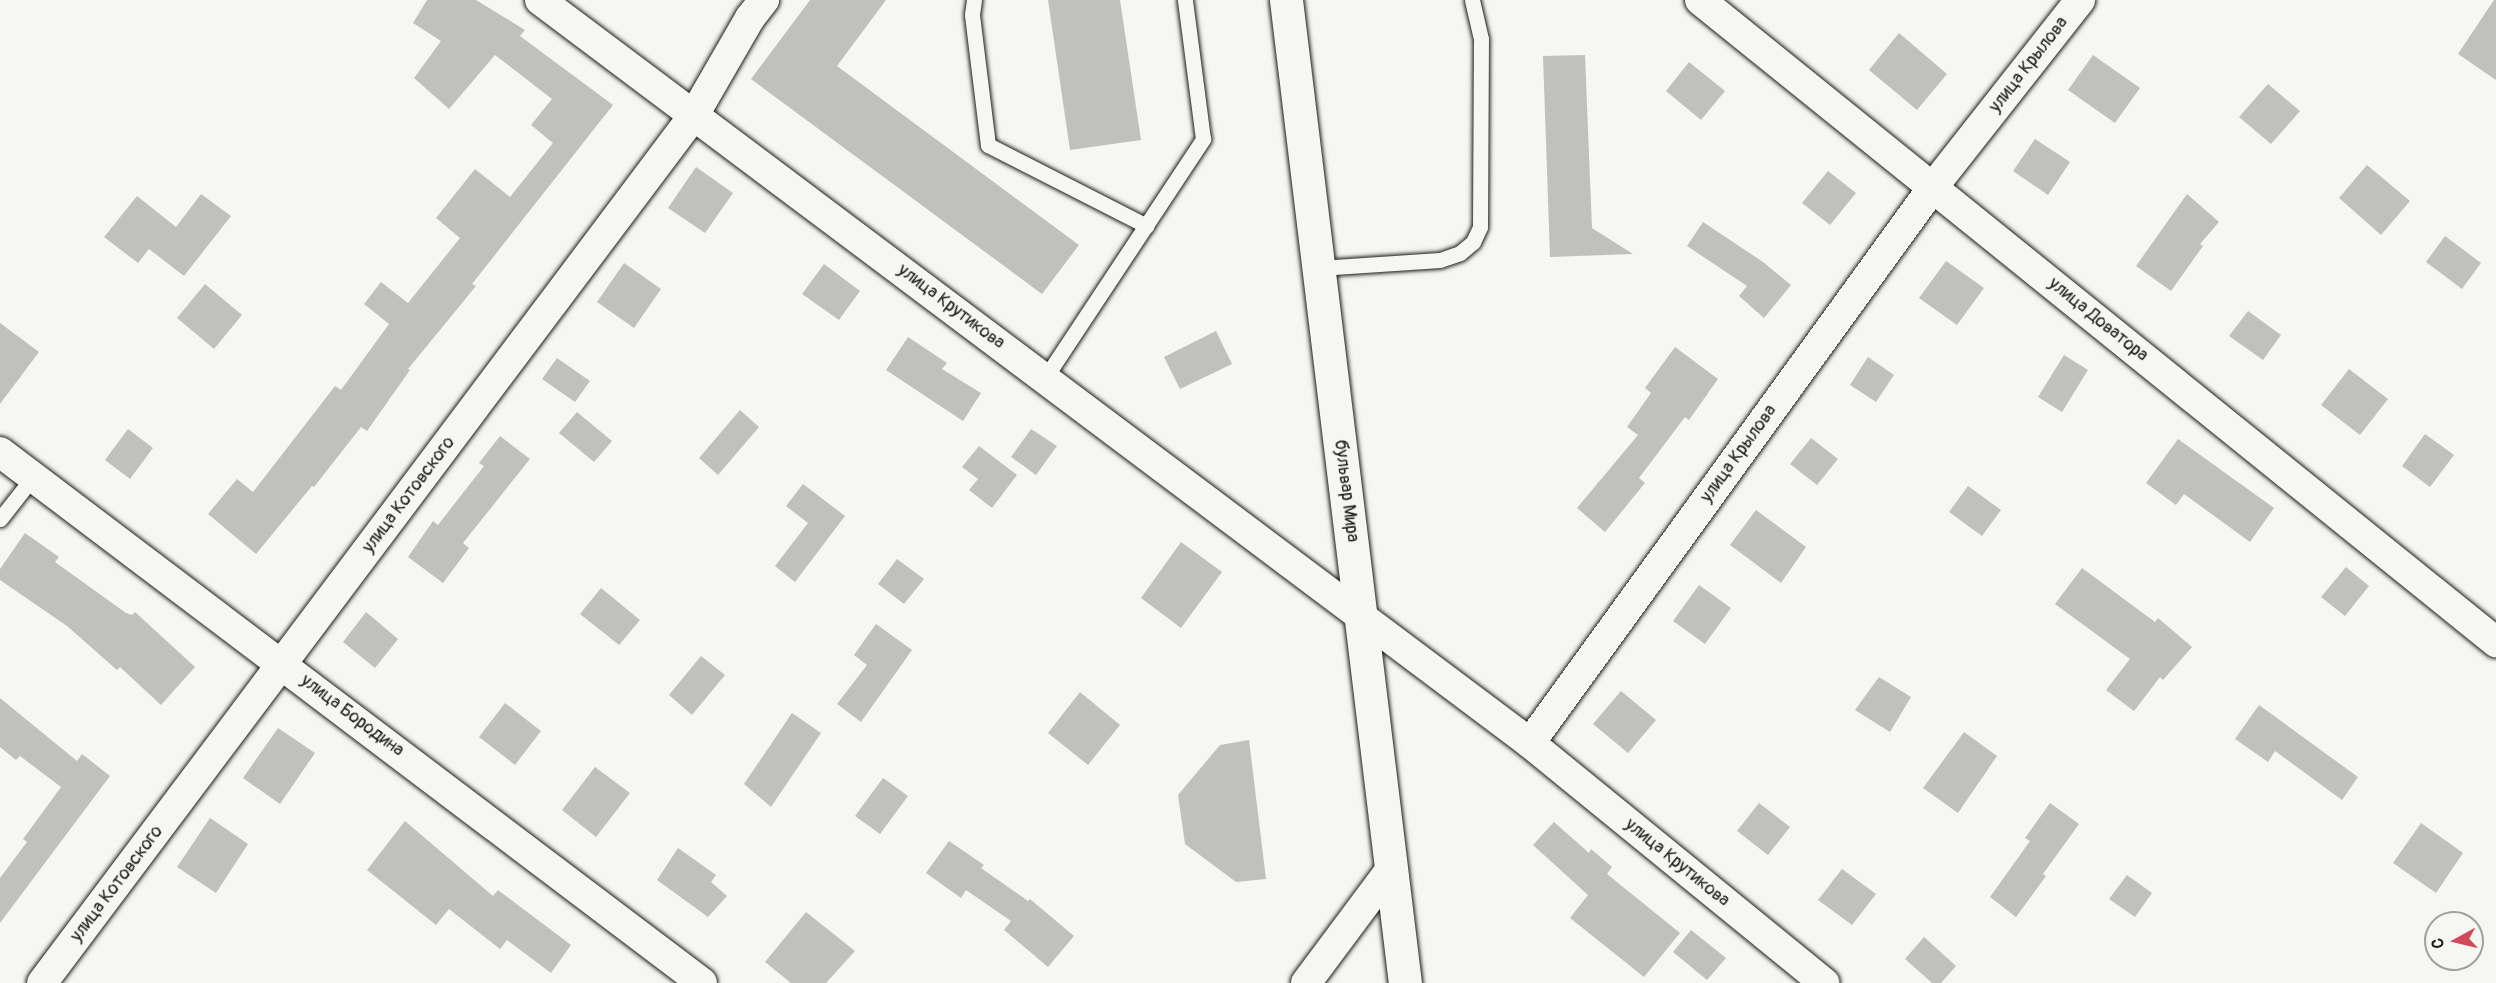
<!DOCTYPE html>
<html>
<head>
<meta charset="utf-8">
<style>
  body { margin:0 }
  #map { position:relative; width:2496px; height:983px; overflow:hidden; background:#f6f6f2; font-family:Pangolin,sans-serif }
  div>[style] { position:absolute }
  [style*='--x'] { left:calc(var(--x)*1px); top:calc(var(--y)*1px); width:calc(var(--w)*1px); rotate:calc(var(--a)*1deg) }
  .building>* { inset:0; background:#c0c0bd }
  .roads { filter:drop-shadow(0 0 2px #1c1c1c) drop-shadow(0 0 2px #1c1c1c) }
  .lane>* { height:15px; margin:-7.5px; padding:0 7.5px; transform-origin:7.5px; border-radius:7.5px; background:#f6f6f2 }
  .street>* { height:30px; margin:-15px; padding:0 15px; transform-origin:15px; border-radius:15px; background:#f6f6f2 }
  .secondary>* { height:33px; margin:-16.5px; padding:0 16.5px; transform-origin:16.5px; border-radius:16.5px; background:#f6f6f2 }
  span { translate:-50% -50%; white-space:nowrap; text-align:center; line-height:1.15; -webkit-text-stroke:4.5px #f6f6f2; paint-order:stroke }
  .street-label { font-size:18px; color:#1c1c1c }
  .north { position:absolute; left:2424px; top:911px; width:60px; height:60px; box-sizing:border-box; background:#f6f6f2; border:2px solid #9f9f9c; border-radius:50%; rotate:262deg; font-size:16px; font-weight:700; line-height:24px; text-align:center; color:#1c1c1c }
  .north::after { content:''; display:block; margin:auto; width:21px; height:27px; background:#d1495b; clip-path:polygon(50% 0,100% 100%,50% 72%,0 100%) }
</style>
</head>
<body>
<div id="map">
  <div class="building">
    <div style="clip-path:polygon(427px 0,476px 0,525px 30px,520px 36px,613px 105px,472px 284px,476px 286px,408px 369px,410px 370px,367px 431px,361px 427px,314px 487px,312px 486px,256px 554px,208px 514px,237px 479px,253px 492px,335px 386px,341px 390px,389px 324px,364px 304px,381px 282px,408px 303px,460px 238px,436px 218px,475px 169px,510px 197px,553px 143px,531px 125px,552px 99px,495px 55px,449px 109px,414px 78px,441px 41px,413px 23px)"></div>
    <div style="clip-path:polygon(810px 0,886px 0,837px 66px,1079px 245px,1042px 294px,751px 79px)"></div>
    <div style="clip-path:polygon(1048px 0,1120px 0,1141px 140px,1070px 150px)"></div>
    <div style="clip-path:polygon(2494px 0,2496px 0,2496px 80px,2458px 54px)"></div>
    <div style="clip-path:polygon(1899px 33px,1947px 74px,1917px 110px,1869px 70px)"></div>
    <div style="clip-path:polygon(1585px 55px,1592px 228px,1633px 254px,1550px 257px,1543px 56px)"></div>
    <div style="clip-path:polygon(2093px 55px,2140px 88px,2115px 123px,2068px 90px)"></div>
    <div style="clip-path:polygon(1689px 62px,1725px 91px,1701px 120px,1666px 91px)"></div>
    <div style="clip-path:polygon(2268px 84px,2300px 111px,2271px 144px,2239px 117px)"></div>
    <div style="clip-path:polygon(2035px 139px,2070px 162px,2048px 195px,2013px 171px)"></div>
    <div style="clip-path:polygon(2367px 165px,2410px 201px,2381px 235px,2339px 198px)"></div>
    <div style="clip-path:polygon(696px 167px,733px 193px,705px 233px,668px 208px)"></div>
    <div style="clip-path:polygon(1828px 171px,1856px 193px,1830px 225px,1802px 203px)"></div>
    <div style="clip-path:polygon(201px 194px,231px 216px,184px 276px,149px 249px,138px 263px,104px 237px,137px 196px,176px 227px)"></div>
    <div style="clip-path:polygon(2187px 194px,2219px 222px,2200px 244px,2203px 246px,2171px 291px,2136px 266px)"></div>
    <div style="clip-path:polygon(1703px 222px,1763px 262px,1791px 285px,1764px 318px,1739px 296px,1747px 286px,1687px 246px)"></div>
    <div style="clip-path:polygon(2445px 236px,2481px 263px,2462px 289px,2426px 262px)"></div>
    <div style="clip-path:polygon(1946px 261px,1984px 288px,1957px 325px,1919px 298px)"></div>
    <div style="clip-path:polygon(624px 263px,661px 289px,634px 328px,597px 302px)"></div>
    <div style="clip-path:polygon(824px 264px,860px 291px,839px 320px,802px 294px)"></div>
    <div style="clip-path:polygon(205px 284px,242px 315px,214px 349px,177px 318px)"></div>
    <div style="clip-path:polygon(2248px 311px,2281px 335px,2263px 360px,2229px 336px)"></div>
    <div style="clip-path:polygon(0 323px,39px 352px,0 404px)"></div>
    <div style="clip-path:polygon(1216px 331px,1232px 364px,1180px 389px,1164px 357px)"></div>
    <div style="clip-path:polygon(908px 337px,947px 363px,942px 369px,981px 393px,963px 421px,886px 370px)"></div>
    <div style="clip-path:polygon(1675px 347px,1718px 379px,1689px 420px,1685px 417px,1639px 478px,1645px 483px,1605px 532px,1577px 508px,1638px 435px,1627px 427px,1651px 393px,1645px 388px)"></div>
    <div style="clip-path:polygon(2064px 355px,2088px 370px,2062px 412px,2038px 397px)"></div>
    <div style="clip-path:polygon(1868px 357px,1894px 375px,1876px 402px,1850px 385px)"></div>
    <div style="clip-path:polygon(557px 358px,590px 381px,575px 402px,542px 379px)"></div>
    <div style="clip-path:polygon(2349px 369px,2388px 399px,2360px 435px,2321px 405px)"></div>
    <div style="clip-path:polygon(740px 410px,759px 427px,718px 475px,699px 458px)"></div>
    <div style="clip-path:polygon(577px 412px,612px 441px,594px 462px,559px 433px)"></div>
    <div style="clip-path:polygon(128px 429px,153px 448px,130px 479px,105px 460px)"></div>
    <div style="clip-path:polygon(1031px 429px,1057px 446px,1036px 475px,1011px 457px)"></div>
    <div style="clip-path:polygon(2425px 434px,2454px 455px,2430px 487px,2402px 466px)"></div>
    <div style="clip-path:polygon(500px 436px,530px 459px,463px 543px,469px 548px,443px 583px,408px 557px,433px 521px,438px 525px,484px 466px,479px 463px)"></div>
    <div style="clip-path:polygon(1811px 438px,1838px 459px,1817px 485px,1790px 464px)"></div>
    <div style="clip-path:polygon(2178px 439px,2274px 508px,2250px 542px,2184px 494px,2176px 505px,2146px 483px)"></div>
    <div style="clip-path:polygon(979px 446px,1017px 475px,992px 508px,969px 490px,978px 479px,962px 467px)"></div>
    <div style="clip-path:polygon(803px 484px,845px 516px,795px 582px,775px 566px,808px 523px,786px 506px)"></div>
    <div style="clip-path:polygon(1968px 486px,2001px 510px,1982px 536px,1949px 512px)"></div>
    <div style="clip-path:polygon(1756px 510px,1806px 547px,1781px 583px,1730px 545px)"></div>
    <div style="clip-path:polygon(25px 533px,59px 557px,55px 562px,126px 613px,132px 615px,135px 612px,195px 667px,161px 705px,120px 667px,117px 670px,67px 626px,0 580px,0 569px)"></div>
    <div style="clip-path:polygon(1181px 542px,1222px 572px,1181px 628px,1141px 598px)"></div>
    <div style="clip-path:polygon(897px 559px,924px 579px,904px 604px,878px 584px)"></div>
    <div style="clip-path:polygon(2346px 567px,2369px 586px,2345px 616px,2321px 597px)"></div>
    <div style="clip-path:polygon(2082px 568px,2155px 622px,2158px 618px,2192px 647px,2163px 680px,2160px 677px,2134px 711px,2106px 690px,2130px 659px,2055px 604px)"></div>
    <div style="clip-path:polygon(1699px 585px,1731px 608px,1705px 644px,1673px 621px)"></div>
    <div style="clip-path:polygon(601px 588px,640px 620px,619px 645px,580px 614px)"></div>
    <div style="clip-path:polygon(366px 612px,398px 639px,375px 668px,343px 642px)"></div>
    <div style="clip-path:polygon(876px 624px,912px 650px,861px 722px,837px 704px,867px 665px,854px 655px)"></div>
    <div style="clip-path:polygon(701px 656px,725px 675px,692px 715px,669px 695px)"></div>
    <div style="clip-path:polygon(1879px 677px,1911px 697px,1890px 732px,1855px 710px)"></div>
    <div style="clip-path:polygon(1621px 691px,1656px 720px,1628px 753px,1593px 724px)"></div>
    <div style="clip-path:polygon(1080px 692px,1120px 725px,1088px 765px,1048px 733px)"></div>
    <div style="clip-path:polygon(0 698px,77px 761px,82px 754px,110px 776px,0 923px,0 878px,27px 842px,23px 839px,61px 787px,20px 756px,16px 760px,0 747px)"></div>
    <div style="clip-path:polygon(505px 703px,541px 731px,515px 765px,479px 737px)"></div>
    <div style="clip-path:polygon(2259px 705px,2358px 777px,2342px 800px,2275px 751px,2268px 762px,2235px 739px)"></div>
    <div style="clip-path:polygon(792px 713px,821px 733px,771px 807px,744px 784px)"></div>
    <div style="clip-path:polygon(278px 728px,315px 753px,280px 804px,243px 778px)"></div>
    <div style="clip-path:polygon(1964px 732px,1997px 756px,1958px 813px,1923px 788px)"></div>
    <div style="clip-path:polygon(1249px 740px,1266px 879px,1236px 882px,1185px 844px,1178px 795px,1220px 745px)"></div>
    <div style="clip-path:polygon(595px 767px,630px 793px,596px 837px,562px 810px)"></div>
    <div style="clip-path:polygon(883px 778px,908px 796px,880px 834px,855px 816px)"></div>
    <div style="clip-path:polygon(1759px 803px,1790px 827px,1768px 855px,1737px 831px)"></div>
    <div style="clip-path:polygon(2050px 803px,2079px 824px,2043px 874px,2046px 876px,2016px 917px,1990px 897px,2030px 841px,2025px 838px)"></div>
    <div style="clip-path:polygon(210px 818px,248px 844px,216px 893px,177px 867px)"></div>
    <div style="clip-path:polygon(405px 821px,493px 896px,498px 890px,571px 945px,551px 973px,507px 940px,500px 949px,449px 909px,436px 925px,367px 870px)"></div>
    <div style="clip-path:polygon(1554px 822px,1589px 853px,1591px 849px,1612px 867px,1607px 874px,1680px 933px,1644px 977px,1570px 918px,1588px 895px,1533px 845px)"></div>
    <div style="clip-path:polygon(2421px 823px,2463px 853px,2436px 893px,2393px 863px)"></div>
    <div style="clip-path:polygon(949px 841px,984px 865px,981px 868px,1028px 901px,1030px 899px,1074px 936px,1048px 967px,1004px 930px,1011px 921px,966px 890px,961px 898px,926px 873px)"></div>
    <div style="clip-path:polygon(678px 848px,716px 875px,711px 882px,727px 896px,708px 917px,657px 880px)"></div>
    <div style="clip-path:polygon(1842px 869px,1876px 894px,1852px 925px,1818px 900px)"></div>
    <div style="clip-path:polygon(2127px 875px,2152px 893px,2135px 917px,2109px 899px)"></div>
    <div style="clip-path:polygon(806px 912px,855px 951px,826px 983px,791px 983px,765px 962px)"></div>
    <div style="clip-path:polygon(1691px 930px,1726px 958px,1707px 980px,1673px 952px)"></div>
    <div style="clip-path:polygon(1924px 937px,1956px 966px,1941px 983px,1932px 983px,1905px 959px)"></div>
  </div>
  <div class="roads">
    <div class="lane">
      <div style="--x:974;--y:0;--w:15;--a:98"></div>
      <div style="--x:972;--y:15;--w:131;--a:83"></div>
      <div style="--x:988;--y:145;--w:178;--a:27"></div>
      <div style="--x:1319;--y:268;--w:121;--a:-3.8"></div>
      <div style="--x:1440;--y:260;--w:21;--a:-19"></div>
      <div style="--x:1460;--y:253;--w:17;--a:-40"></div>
      <div style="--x:1473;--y:242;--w:17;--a:-65"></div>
      <div style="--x:1480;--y:227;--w:188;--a:-89.7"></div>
      <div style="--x:1481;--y:39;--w:40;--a:-103"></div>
      <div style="--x:1045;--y:378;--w:287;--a:-56.5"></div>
      <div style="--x:1203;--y:139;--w:140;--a:-97.4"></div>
      <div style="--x:0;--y:519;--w:53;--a:-51.8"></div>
    </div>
    <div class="street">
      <div style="--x:540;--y:0;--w:1238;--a:36.89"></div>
      <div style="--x:1530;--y:743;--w:687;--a:-54.06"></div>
      <div style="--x:1933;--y:187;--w:238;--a:-51.8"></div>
      <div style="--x:1700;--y:0;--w:1023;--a:38.89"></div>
      <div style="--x:0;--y:452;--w:880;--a:37.1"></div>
      <div style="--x:1530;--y:743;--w:380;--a:39.2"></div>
      <div style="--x:42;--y:983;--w:1086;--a:-53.09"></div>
      <div style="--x:694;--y:115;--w:112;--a:-60"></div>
      <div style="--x:750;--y:18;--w:23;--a:-52"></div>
      <div style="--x:1306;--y:983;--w:142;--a:-53.3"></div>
    </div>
    <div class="secondary">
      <div style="--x:1286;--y:0;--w:990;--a:83.1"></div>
    </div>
  </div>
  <div class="street-label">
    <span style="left:2029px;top:65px;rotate:-52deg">улица Крылова</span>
    <span style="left:951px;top:307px;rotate:37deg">улица Крутикова</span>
    <span style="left:2098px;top:320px;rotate:39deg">улица Доватора</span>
    <span style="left:1739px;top:454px;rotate:-54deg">улица Крылова</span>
    <span style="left:1346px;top:491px;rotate:83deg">бульвар Мира</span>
    <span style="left:409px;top:495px;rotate:-53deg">улица Котовского</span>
    <span style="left:352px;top:716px;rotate:37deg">улица Бородина</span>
    <span style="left:1677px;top:863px;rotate:39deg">улица Крутикова</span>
    <span style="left:117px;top:884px;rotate:-53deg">улица Котовского</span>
  </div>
  <div class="north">С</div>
</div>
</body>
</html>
